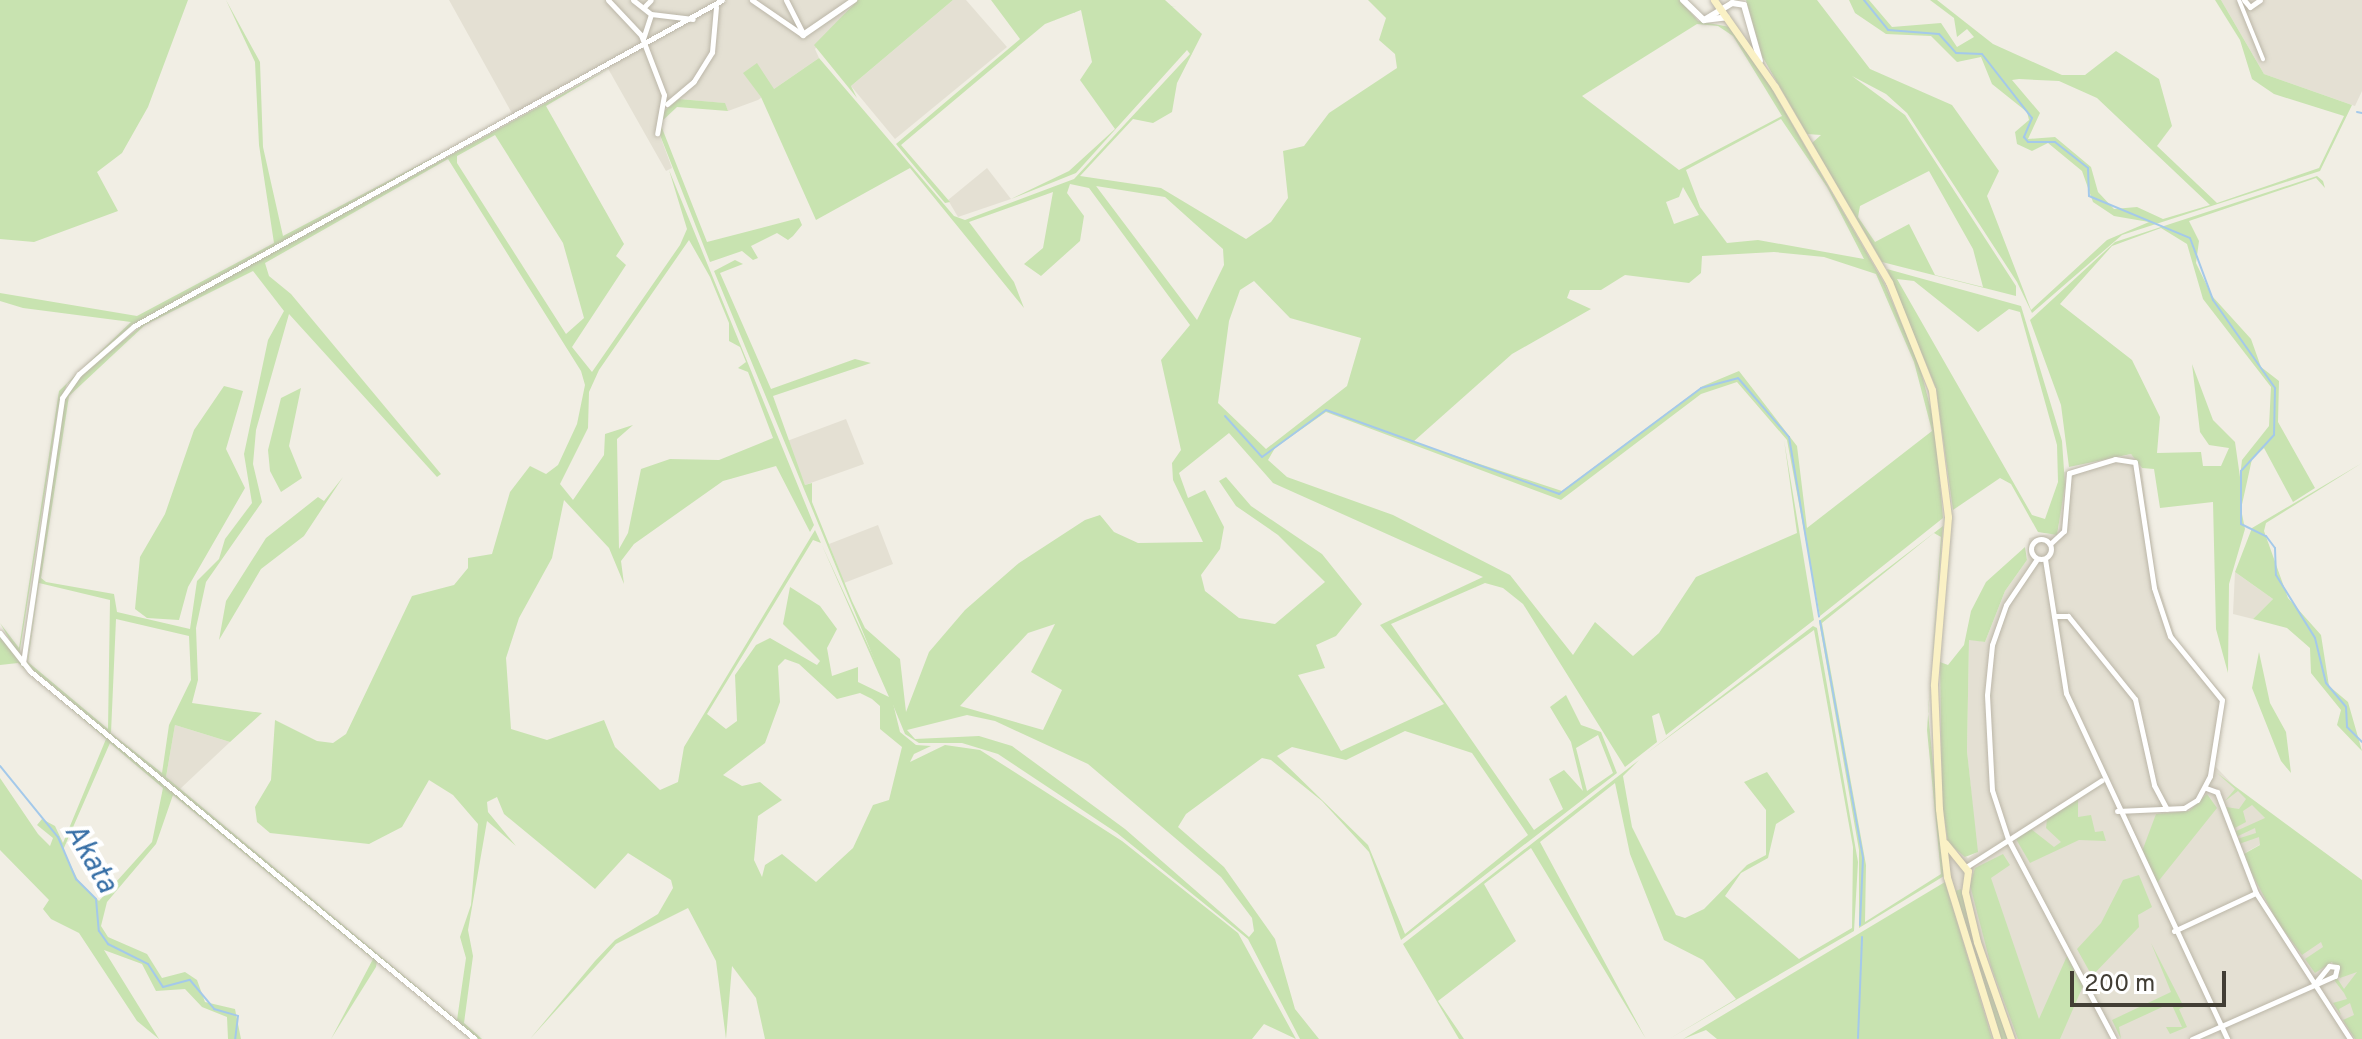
<!DOCTYPE html>
<html>
<head>
<meta charset="utf-8">
<style>
  body { margin:0 }
  #map { position:relative; width:2362px; height:1039px; overflow:hidden; background:#f1eee4; font-family:Overpass,sans-serif }
  div>[style] { position:absolute }
  [style*='--x'] { left:calc(var(--x)*1px); top:calc(var(--y)*1px); width:calc(var(--w)*1px); rotate:calc(var(--a)*1deg) }
  .residential>* { inset:0; background:#e4e0d3 }
  .green>* { inset:0; background:#c8e3b0 }
  .stream>* { height:2px; margin:-1px; padding:0 1px; transform-origin:1px; border-radius:1px; background:#a4c9ea }
  .roads { filter:drop-shadow(0 0 2px #bbb6a8) drop-shadow(0 0 2px #bbb6a8) }
  .pedestrian>* { height:4px; margin:-2px; padding:0 2px; transform-origin:2px; border-radius:2px; background:#fff }
  .minor>* { height:5px; margin:-2.5px; padding:0 2.5px; transform-origin:2.5px; border-radius:2.5px; background:#fff }
  .minor>.ring { margin:-2.5px; padding:0; box-sizing:content-box; background:none; border:5px solid #fff; border-radius:50% }
  .tertiary>* { height:6px; margin:-3px; padding:0 3px; transform-origin:3px; border-radius:3px; background:#fff }
  .secondary>* { height:7px; margin:-3.5px; padding:0 3.5px; transform-origin:3.5px; border-radius:3.5px; background:#faf1c5 }
  span { translate:-50% -50%; white-space:nowrap; text-align:center; line-height:1.15; -webkit-text-stroke:8px #fff; paint-order:stroke }
  .water-label { font-size:30px; color:#376fa6; font-style:italic }
  .scale { position:absolute; left:2070px; top:971px; width:156px; height:36px; box-sizing:border-box; border:4px solid #423e35; border-top:0; padding-left:10px; font-size:24px; line-height:28px; white-space:nowrap; color:#423e35; -webkit-text-stroke:6px #fff; paint-order:stroke }
</style>
</head>
<body>
<div id="map">
  <div class="residential">
    <div style="clip-path:polygon(449px 0,850px 0,853px 4px,815px 49px,819px 58px,758px 100px,728px 111px,724px 103px,679px 99px,666px 108px,658px 130px,672px 168px,666px 171px,606px 65px,514px 117px)"></div>
    <div style="clip-path:polygon(953px 0,966px 0,1007px 47px,895px 139px,851px 86px)"></div>
    <div style="clip-path:polygon(2221px 0,2362px 0,2362px 91px,2355px 106px,2264px 74px)"></div>
    <div style="clip-path:polygon(987px 168px,1011px 199px,958px 217px,948px 200px)"></div>
    <div style="clip-path:polygon(846px 419px,864px 464px,805px 485px,787px 441px)"></div>
    <div style="clip-path:polygon(2131px 454px,2141px 464px,2156px 577px,2177px 642px,2226px 698px,2215px 766px,2266px 819px,2261px 844px,2243px 854px,2332px 944px,2326px 966px,2357px 970px,2354px 1016px,2345px 1022px,2355px 1039px,1992px 1039px,1962px 952px,1940px 854px,1952px 848px,1968px 858px,1977px 852px,1967px 751px,1969px 639px,1985px 642px,2005px 591px,2027px 560px,2029px 538px,2058px 532px,2064px 472px)"></div>
    <div style="clip-path:polygon(878px 525px,893px 564px,844px 583px,829px 544px)"></div>
    <div style="clip-path:polygon(2235px 572px,2273px 599px,2253px 619px,2233px 614px)"></div>
    <div style="clip-path:polygon(175px 725px,230px 742px,180px 789px,166px 777px)"></div>
  </div>
  <div class="green">
    <div style="clip-path:polygon(0 0,188px 0,148px 107px,122px 153px,97px 172px,118px 211px,34px 242px,0 239px)"></div>
    <div style="clip-path:polygon(226px 0,260px 62px,263px 147px,283px 236px,491px 127px,143px 319px,67px 384px,58px 409px,19px 656px,0 623px,19px 648px,59px 391px,131px 322px,23px 308px,0 301px,0 293px,137px 316px,274px 243px,259px 145px,255px 62px)"></div>
    <div style="clip-path:polygon(858px 0,953px 0,851px 86px,857px 98px,814px 45px)"></div>
    <div style="clip-path:polygon(evenodd,991px 0,1165px 0,1202px 34px,1177px 83px,1172px 112px,1153px 123px,1133px 119px,1080px 176px,1161px 188px,1246px 239px,1271px 222px,1288px 198px,1283px 151px,1304px 146px,1329px 113px,1397px 68px,1395px 54px,1379px 40px,1386px 18px,1368px 0,1680px 0,1698px 21px,1730px 27px,1765px 77px,1884px 283px,1919px 364px,1935px 425px,1943px 518px,1820px 616px,1787px 440px,1737px 382px,1701px 394px,1561px 500px,1326px 412px,1275px 448px,1268px 460px,1287px 477px,1393px 515px,1510px 575px,1573px 655px,1595px 622px,1633px 656px,1659px 633px,1696px 577px,1797px 533px,1784px 440px,1814px 620px,1666px 735px,1659px 713px,1652px 716px,1657px 742px,1625px 767px,1523px 604px,1503px 588px,1485px 583px,1391px 624px,1534px 830px,1563px 809px,1549px 779px,1564px 770px,1583px 791px,1571px 742px,1550px 707px,1566px 695px,1581px 725px,1601px 732px,1617px 773px,1401px 940px,1369px 852px,1322px 801px,1271px 760px,1262px 758px,1186px 814px,1178px 827px,1224px 867px,1275px 939px,1295px 1009px,1319px 1039px,1300px 1039px,1248px 939px,1117px 833px,998px 754px,962px 743px,919px 743px,905px 734px,714px 271px,735px 260px,743px 264px,720px 273px,771px 389px,855px 359px,871px 363px,773px 396px,805px 485px,812px 483px,812px 502px,852px 601px,865px 628px,900px 659px,906px 712px,929px 652px,965px 610px,1019px 563px,1085px 520px,1100px 515px,1114px 532px,1138px 543px,1203px 542px,1173px 480px,1172px 463px,1181px 450px,1161px 360px,1190px 325px,1089px 188px,1070px 184px,1067px 193px,1084px 216px,1080px 241px,1041px 276px,1024px 264px,1043px 248px,1053px 192px,969px 222px,1014px 282px,1024px 308px,910px 168px,816px 220px,761px 97px,743px 73px,757px 63px,774px 89px,819px 58px,954px 216px,965px 220px,1074px 179px,1190px 54px,1187px 50px,1076px 173px,1011px 199px,1069px 171px,1115px 129px,1080px 80px,1092px 62px,1081px 10px,1045px 24px,901px 145px,950px 202px,945px 203px,896px 144px,1020px 39px,991px 0,1697px 24px,1718px 26px,1733px 36px,1782px 116px,1679px 170px,1582px 96px,1697px 24px,991px 0,1781px 119px,1827px 187px,1864px 259px,1758px 240px,1727px 243px,1700px 207px,1686px 170px,1781px 119px,991px 0,1096px 186px,1165px 197px,1223px 249px,1224px 265px,1197px 320px,1096px 186px,991px 0,1683px 187px,1699px 215px,1674px 224px,1666px 202px,1679px 197px,1683px 187px,991px 0,1774px 252px,1824px 257px,1876px 274px,1914px 362px,1932px 431px,1807px 528px,1797px 446px,1739px 371px,1703px 386px,1562px 491px,1413px 442px,1512px 354px,1591px 309px,1567px 298px,1570px 290px,1601px 290px,1625px 275px,1689px 283px,1701px 273px,1702px 256px,1774px 252px,991px 0,1254px 281px,1290px 318px,1361px 338px,1347px 386px,1266px 449px,1218px 403px,1229px 321px,1240px 290px,1254px 281px,991px 0,1229px 433px,1273px 483px,1483px 577px,1380px 625px,1444px 704px,1341px 751px,1298px 675px,1325px 668px,1316px 645px,1336px 636px,1362px 604px,1322px 554px,1251px 506px,1226px 477px,1219px 481px,1236px 506px,1278px 535px,1325px 582px,1275px 624px,1239px 618px,1205px 591px,1201px 575px,1220px 549px,1224px 527px,1205px 490px,1188px 498px,1179px 473px,1229px 433px,991px 0,1055px 624px,1031px 672px,1062px 690px,1043px 730px,960px 706px,1028px 633px,1055px 624px,991px 0,967px 715px,995px 721px,1088px 764px,1221px 877px,1252px 918px,1254px 931px,1249px 937px,1125px 829px,1012px 746px,979px 736px,915px 739px,907px 730px,967px 715px,991px 0,1405px 731px,1472px 753px,1528px 835px,1405px 934px,1368px 845px,1277px 756px,1292px 747px,1346px 760px,1405px 731px,991px 0,1598px 735px,1613px 773px,1587px 791px,1576px 748px,1598px 735px)"></div>
    <div style="clip-path:polygon(evenodd,1746px 0,1817px 0,1870px 69px,1952px 105px,1999px 171px,1987px 196px,2031px 310px,2107px 240px,2149px 222px,2114px 216px,2093px 202px,2082px 171px,2048px 143px,2032px 151px,2017px 144px,2015px 132px,2029px 120px,2027px 112px,1992px 84px,1981px 57px,1957px 62px,1931px 36px,1886px 34px,1855px 13px,1849px 0,1869px 0,1892px 27px,1941px 23px,1957px 47px,1974px 37px,1967px 29px,1957px 37px,1954px 18px,1930px 0,1937px 0,1993px 44px,2062px 75px,2085px 75px,2116px 51px,2159px 79px,2172px 126px,2157px 146px,2217px 203px,2319px 168px,2344px 116px,2274px 94px,2252px 79px,2240px 40px,2215px 0,2221px 0,2264px 74px,2352px 105px,2320px 171px,2122px 235px,2032px 313px,2017px 282px,1907px 113px,1886px 94px,1852px 76px,1905px 115px,2016px 286px,2016px 296px,1882px 262px,1812px 143px,1821px 135px,1807px 134px,1762px 56px,1746px 0,2019px 79px,2059px 81px,2097px 98px,2210px 205px,2163px 219px,2137px 207px,2114px 209px,2098px 192px,2091px 167px,2055px 137px,2028px 139px,2040px 113px,2012px 80px,2019px 79px,1746px 0,1929px 171px,1973px 249px,1983px 287px,1935px 275px,1909px 224px,1875px 242px,1858px 217px,1860px 206px,1929px 171px)"></div>
    <div style="clip-path:polygon(evenodd,610px 68px,546px 106px,624px 244px,616px 256px,626px 265px,572px 347px,592px 372px,680px 245px,687px 229px,669px 170px,814px 525px,810px 532px,776px 466px,723px 481px,634px 544px,621px 561px,624px 584px,609px 548px,564px 500px,552px 558px,519px 618px,506px 658px,511px 729px,547px 740px,604px 720px,615px 747px,660px 790px,678px 782px,684px 747px,815px 530px,891px 695px,900px 732px,916px 745px,931px 746px,914px 754px,910px 762px,945px 745px,980px 750px,1122px 841px,1238px 933px,1296px 1039px,1264px 1024px,1252px 1039px,765px 1039px,756px 998px,732px 966px,726px 1039px,716px 961px,688px 908px,616px 944px,530px 1039px,595px 961px,615px 940px,658px 914px,673px 888px,671px 880px,628px 853px,595px 889px,504px 814px,497px 797px,487px 802px,488px 812px,516px 846px,487px 821px,468px 930px,473px 956px,464px 1023px,482px 1039px,477px 1039px,27px 665px,64px 399px,79px 376px,149px 320px,610px 68px,495px 135px,563px 243px,584px 318px,566px 334px,457px 163px,457px 156px,495px 135px,610px 68px,448px 159px,581px 371px,585px 385px,577px 424px,558px 465px,546px 474px,530px 466px,510px 492px,492px 554px,468px 558px,468px 568px,454px 585px,412px 596px,346px 734px,333px 743px,317px 741px,275px 720px,271px 780px,255px 807px,257px 822px,270px 833px,369px 844px,402px 827px,429px 780px,453px 795px,478px 824px,471px 905px,460px 937px,466px 958px,457px 1020px,166px 777px,175px 725px,230px 742px,262px 713px,192px 703px,198px 680px,196px 628px,206px 582px,262px 502px,253px 464px,256px 430px,289px 314px,437px 477px,441px 474px,291px 294px,269px 276px,265px 263px,448px 159px,610px 68px,689px 240px,710px 277px,729px 323px,729px 341px,740px 347px,746px 362px,738px 368px,748px 372px,773px 438px,719px 460px,670px 459px,641px 469px,628px 533px,619px 549px,617px 439px,633px 425px,605px 434px,604px 455px,573px 500px,560px 484px,588px 428px,589px 392px,599px 370px,689px 240px,610px 68px,253px 271px,284px 311px,268px 340px,244px 454px,252px 503px,225px 539px,219px 559px,197px 581px,190px 629px,117px 612px,114px 594px,46px 582px,41px 578px,69px 396px,145px 325px,253px 271px,610px 68px,813px 540px,821px 543px,889px 697px,858px 682px,858px 667px,832px 676px,827px 648px,837px 629px,820px 606px,790px 587px,783px 624px,820px 661px,817px 665px,770px 638px,756px 645px,735px 675px,737px 721px,726px 729px,707px 714px,813px 540px,610px 68px,39px 583px,110px 600px,108px 729px,28px 662px,39px 583px,610px 68px,116px 619px,189px 636px,191px 680px,169px 725px,162px 773px,111px 733px,116px 619px,610px 68px,785px 659px,799px 664px,837px 699px,860px 693px,872px 699px,880px 706px,880px 729px,902px 747px,889px 800px,873px 805px,853px 848px,816px 882px,782px 854px,765px 865px,762px 877px,754px 860px,758px 816px,782px 800px,760px 782px,742px 786px,723px 775px,765px 743px,780px 702px,778px 666px,785px 659px)"></div>
    <div style="clip-path:polygon(679px 99px,725px 103px,728px 111px,677px 107px,660px 123px,707px 242px,799px 218px,802px 225px,793px 236px,788px 240px,777px 233px,751px 246px,758px 258px,753px 260px,742px 251px,710px 262px,658px 130px,660px 114px)"></div>
    <div style="clip-path:polygon(evenodd,2317px 176px,2323px 181px,2325px 188px,2316px 178px,2189px 221px,2199px 241px,2196px 263px,2212px 296px,2251px 339px,2261px 367px,2279px 381px,2278px 422px,2315px 488px,2293px 502px,2264px 448px,2252px 459px,2241px 509px,2245px 529px,2229px 584px,2228px 673px,2216px 629px,2213px 502px,2160px 508px,2154px 469px,2142px 468px,2131px 454px,2069px 467px,2061px 405px,2030px 320px,2115px 242px,2317px 176px,2161px 228px,2187px 244px,2203px 299px,2271px 387px,2269px 426px,2242px 460px,2240px 477px,2235px 442px,2213px 420px,2192px 364px,2200px 432px,2209px 445px,2229px 448px,2221px 466px,2203px 466px,2201px 452px,2157px 453px,2160px 417px,2132px 360px,2060px 304px,2112px 246px,2161px 228px)"></div>
    <div style="clip-path:polygon(evenodd,1887px 269px,2021px 306px,2062px 441px,2065px 485px,2057px 535px,2038px 532px,2011px 484px,2000px 478px,1953px 510px,1936px 388px,1887px 269px,1897px 279px,1914px 281px,1978px 332px,2009px 309px,2020px 312px,2057px 445px,2058px 482px,2045px 519px,2032px 515px,1897px 279px)"></div>
    <div style="clip-path:polygon(224px 386px,243px 391px,226px 449px,245px 488px,188px 587px,179px 620px,147px 618px,135px 609px,140px 557px,165px 514px,194px 430px)"></div>
    <div style="clip-path:polygon(301px 388px,289px 446px,302px 478px,281px 492px,270px 471px,268px 450px,281px 398px)"></div>
    <div style="clip-path:polygon(2362px 463px,2266px 523px,2264px 531px,2288px 598px,2321px 635px,2329px 686px,2348px 702px,2362px 751px,2337px 725px,2341px 710px,2311px 673px,2310px 648px,2287px 628px,2253px 619px,2273px 599px,2235px 572px,2252px 528px)"></div>
    <div style="clip-path:polygon(343px 477px,304px 536px,261px 569px,219px 640px,226px 601px,266px 538px,318px 497px,324px 501px)"></div>
    <div style="clip-path:polygon(evenodd,1943px 526px,1928px 712px,1944px 876px,1859px 928px,1859px 850px,1819px 621px,1943px 526px,1934px 533px,1941px 537px,1927px 730px,1941px 874px,1865px 922px,1866px 865px,1822px 623px,1934px 533px)"></div>
    <div style="clip-path:polygon(2025px 547px,2027px 560px,2005px 591px,1985px 642px,1969px 640px,1967px 751px,1978px 852px,1965px 857px,1948px 843px,1942px 802px,1940px 662px,1948px 665px,1964px 645px,1971px 611px,1986px 582px)"></div>
    <div style="clip-path:polygon(1813px 626px,1817px 628px,1858px 862px,1854px 931px,1669px 1039px,1736px 999px,1703px 960px,1664px 940px,1630px 854px,1615px 783px,1540px 842px,1646px 1039px,1531px 848px,1484px 884px,1516px 941px,1438px 1001px,1464px 1039px,1459px 1039px,1403px 944px,1639px 760px,1623px 776px,1632px 827px,1676px 915px,1685px 918px,1704px 909px,1747px 865px,1766px 855px,1766px 810px,1744px 782px,1767px 772px,1795px 812px,1776px 824px,1768px 858px,1741px 873px,1725px 896px,1799px 959px,1852px 928px,1853px 847px,1814px 630px,1647px 753px)"></div>
    <div style="clip-path:polygon(evenodd,0 635px,22px 665px,377px 961px,376px 967px,331px 1039px,373px 959px,173px 795px,156px 844px,107px 902px,101px 926px,108px 937px,147px 954px,162px 978px,185px 972px,197px 980px,205px 1002px,235px 1009px,241px 1039px,228px 1039px,227px 1017px,202px 1007px,185px 989px,156px 991px,142px 964px,104px 950px,159px 1039px,137px 1021px,79px 933px,51px 919px,43px 909px,49px 900px,0 850px,0 778px,38px 834px,50px 846px,53px 838px,37px 825px,42px 819px,55px 826px,63px 843px,106px 739px,18px 663px,0 665px,0 635px,110px 743px,163px 788px,152px 842px,99px 901px,78px 880px,63px 850px,110px 743px)"></div>
    <div style="clip-path:polygon(2259px 652px,2270px 703px,2286px 732px,2291px 773px,2281px 761px,2252px 688px)"></div>
    <div style="clip-path:polygon(2217px 773px,2362px 880px,2362px 1039px,2355px 1039px,2343px 1020px,2354px 1015px,2350px 1003px,2339px 1009px,2341px 1015px,2333px 1003px,2347px 999px,2344px 993px,2334px 980px,2323px 984px,2337px 978px,2344px 989px,2357px 972px,2340px 978px,2332px 962px,2315px 973px,2305px 959px,2323px 947px,2321px 942px,2302px 955px,2277px 921px,2242px 855px,2260px 845px,2259px 837px,2239px 844px,2237px 839px,2256px 833px,2255px 828px,2236px 837px,2234px 832px,2265px 818px,2252px 805px,2243px 811px,2246px 822px,2233px 829px,2226px 807px,2239px 809px,2246px 799px,2238px 791px,2225px 801px,2235px 789px)"></div>
    <div style="clip-path:polygon(2207px 794px,2217px 808px,2157px 883px,2141px 854px,2156px 814px,2189px 811px)"></div>
    <div style="clip-path:polygon(2078px 798px,2078px 817px,2091px 815px,2095px 832px,2103px 831px,2106px 841px,2079px 840px,2030px 863px,2016px 839px,2031px 829px,2054px 847px,2061px 842px,2046px 828px,2047px 819px)"></div>
    <div style="clip-path:polygon(2003px 854px,2010px 865px,1991px 878px,2039px 1019px,2067px 956px,2083px 986px,2060px 1039px,2018px 1039px,1991px 966px,1970px 885px,1975px 868px)"></div>
    <div style="clip-path:polygon(2139px 875px,2152px 907px,2138px 915px,2139px 927px,2092px 976px,2077px 949px,2101px 923px,2123px 880px)"></div>
    <div style="clip-path:polygon(1945px 882px,1992px 1039px,1717px 1039px,1706px 1030px,1683px 1039px)"></div>
    <div style="clip-path:polygon(1961px 889px,1978px 955px,2008px 1039px,2000px 1039px,1989px 1010px,1955px 891px)"></div>
    <div style="clip-path:polygon(2151px 943px,2184px 1007px,2179px 1009px,2187px 1027px,2170px 1034px,2166px 1027px,2182px 1027px,2171px 1003px,2119px 1027px,2121px 1039px,2112px 1020px,2171px 992px)"></div>
  </div>
  <div class="stream">
    <div style="--x:1864;--y:0;--w:38;--a:51"></div>
    <div style="--x:1888;--y:30;--w:51;--a:4.5"></div>
    <div style="--x:1939;--y:34;--w:25;--a:48"></div>
    <div style="--x:1956;--y:53;--w:26;--a:2"></div>
    <div style="--x:1982;--y:54;--w:81;--a:52"></div>
    <div style="--x:2032;--y:118;--w:21;--a:113"></div>
    <div style="--x:2024;--y:137;--w:6;--a:51"></div>
    <div style="--x:2028;--y:142;--w:27;--a:0"></div>
    <div style="--x:2055;--y:142;--w:42;--a:38.2"></div>
    <div style="--x:2088;--y:168;--w:28;--a:88"></div>
    <div style="--x:2089;--y:196;--w:109;--a:22.6"></div>
    <div style="--x:2190;--y:238;--w:66;--a:69.6"></div>
    <div style="--x:2213;--y:300;--w:108;--a:54.8"></div>
    <div style="--x:2275;--y:388;--w:47;--a:91.2"></div>
    <div style="--x:2274;--y:435;--w:49;--a:132.5"></div>
    <div style="--x:2241;--y:471;--w:53;--a:90"></div>
    <div style="--x:2241;--y:524;--w:28;--a:26"></div>
    <div style="--x:2266;--y:536;--w:15;--a:53"></div>
    <div style="--x:2275;--y:548;--w:27;--a:88"></div>
    <div style="--x:2276;--y:575;--w:74;--a:58.2"></div>
    <div style="--x:2315;--y:638;--w:46;--a:76.3"></div>
    <div style="--x:2326;--y:683;--w:31;--a:50"></div>
    <div style="--x:2346;--y:707;--w:20;--a:87"></div>
    <div style="--x:2347;--y:727;--w:21;--a:45"></div>
    <div style="--x:2357;--y:112;--w:5;--a:11"></div>
    <div style="--x:1225;--y:416;--w:55;--a:47.9"></div>
    <div style="--x:1262;--y:457;--w:79;--a:-36.3"></div>
    <div style="--x:1326;--y:410;--w:248;--a:19.8"></div>
    <div style="--x:1559;--y:494;--w:177;--a:-36.7"></div>
    <div style="--x:1701;--y:388;--w:38;--a:-15"></div>
    <div style="--x:1738;--y:378;--w:78;--a:49.2"></div>
    <div style="--x:1789;--y:437;--w:182;--a:80.5"></div>
    <div style="--x:1820;--y:621;--w:241;--a:79.7"></div>
    <div style="--x:1863;--y:858;--w:67;--a:92.6"></div>
    <div style="--x:0;--y:766;--w:92;--a:50.8"></div>
    <div style="--x:58;--y:837;--w:46;--a:66.8"></div>
    <div style="--x:76;--y:879;--w:28;--a:45"></div>
    <div style="--x:96;--y:899;--w:32;--a:85"></div>
    <div style="--x:99;--y:931;--w:16;--a:55"></div>
    <div style="--x:108;--y:944;--w:45;--a:26.6"></div>
    <div style="--x:148;--y:964;--w:27;--a:57"></div>
    <div style="--x:163;--y:987;--w:28;--a:-15"></div>
    <div style="--x:190;--y:980;--w:38;--a:50"></div>
    <div style="--x:214;--y:1009;--w:25;--a:16"></div>
    <div style="--x:238;--y:1016;--w:23;--a:97"></div>
    <div style="--x:1858;--y:1038;--w:101;--a:-87.7"></div>
  </div>
  <div class="roads">
    <div class="pedestrian">
      <div style="--x:2239;--y:0;--w:64;--a:67.9"></div>
    </div>
    <div class="minor">
      <div style="--x:608;--y:0;--w:48;--a:46.7"></div>
      <div style="--x:641;--y:35;--w:64;--a:69"></div>
      <div style="--x:664;--y:95;--w:39;--a:100"></div>
      <div style="--x:633;--y:0;--w:23;--a:38"></div>
      <div style="--x:651;--y:14;--w:42;--a:6.8"></div>
      <div style="--x:752;--y:0;--w:62;--a:34.5"></div>
      <div style="--x:786;--y:0;--w:38;--a:63"></div>
      <div style="--x:2244;--y:0;--w:9;--a:49"></div>
      <div style="--x:2250;--y:7;--w:12;--a:-35"></div>
      <div style="--x:645;--y:6;--w:8;--a:-45"></div>
      <div style="--x:643;--y:39;--w:26;--a:-72"></div>
      <div style="--x:667;--y:104;--w:35;--a:-40"></div>
      <div style="--x:694;--y:81;--w:34;--a:-58"></div>
      <div style="--x:712;--y:52;--w:45;--a:-84.9"></div>
      <div class="ring" style="left:2031px;top:539px;width:15px;height:15px"></div>
      <div style="--x:2050;--y:544;--w:19;--a:-43"></div>
      <div style="--x:2064;--y:531;--w:58;--a:-85.1"></div>
      <div style="--x:2069;--y:473;--w:48;--a:-16.9"></div>
      <div style="--x:2115;--y:459;--w:20;--a:9"></div>
      <div style="--x:2135;--y:462;--w:127;--a:81.4"></div>
      <div style="--x:2154;--y:588;--w:51;--a:71.6"></div>
      <div style="--x:2170;--y:636;--w:82;--a:50.9"></div>
      <div style="--x:2222;--y:700;--w:77;--a:99"></div>
      <div style="--x:2210;--y:776;--w:27;--a:118"></div>
      <div style="--x:2197;--y:800;--w:15;--a:148"></div>
      <div style="--x:2184;--y:808;--w:67;--a:177.4"></div>
      <div style="--x:2037;--y:559;--w:55;--a:124"></div>
      <div style="--x:2006;--y:605;--w:42;--a:109.3"></div>
      <div style="--x:1992;--y:645;--w:50;--a:95.7"></div>
      <div style="--x:1987;--y:695;--w:95;--a:87"></div>
      <div style="--x:1992;--y:790;--w:52;--a:71.9"></div>
      <div style="--x:2008;--y:839;--w:226;--a:62.1"></div>
      <div style="--x:2045;--y:559;--w:136;--a:81.1"></div>
      <div style="--x:2066;--y:693;--w:382;--a:65"></div>
      <div style="--x:2055;--y:616;--w:13;--a:0"></div>
      <div style="--x:2068;--y:616;--w:107;--a:51.1"></div>
      <div style="--x:2135;--y:699;--w:88;--a:77.5"></div>
      <div style="--x:2154;--y:785;--w:27;--a:62"></div>
      <div style="--x:0;--y:633;--w:48;--a:51.7"></div>
      <div style="--x:30;--y:671;--w:577;--a:39.59"></div>
      <div style="--x:23;--y:663;--w:268;--a:-81.6"></div>
      <div style="--x:62;--y:398;--w:29;--a:-55"></div>
      <div style="--x:79;--y:374;--w:73;--a:-41.1"></div>
      <div style="--x:134;--y:326;--w:672;--a:-29"></div>
      <div style="--x:2206;--y:788;--w:12;--a:20"></div>
      <div style="--x:2217;--y:792;--w:108;--a:68.9"></div>
      <div style="--x:2256;--y:893;--w:174;--a:57.2"></div>
      <div style="--x:1966;--y:867;--w:161;--a:-32.6"></div>
      <div style="--x:2174;--y:931;--w:90;--a:-24.9"></div>
      <div style="--x:2192;--y:1039;--w:156;--a:-23.8"></div>
      <div style="--x:2335;--y:976;--w:9;--a:-77"></div>
      <div style="--x:2337;--y:967;--w:8;--a:-173"></div>
      <div style="--x:2329;--y:966;--w:21;--a:129"></div>
    </div>
    <div class="tertiary">
      <div style="--x:1683;--y:0;--w:29;--a:44"></div>
      <div style="--x:1704;--y:20;--w:23;--a:-7"></div>
      <div style="--x:1704;--y:20;--w:33;--a:-31"></div>
      <div style="--x:1732;--y:3;--w:12;--a:9"></div>
      <div style="--x:1744;--y:5;--w:58;--a:74.1"></div>
      <div style="--x:803;--y:35;--w:62;--a:-34.5"></div>
    </div>
    <div class="secondary">
      <div style="--x:1714;--y:0;--w:106;--a:55"></div>
      <div style="--x:1775;--y:87;--w:226;--a:59.7"></div>
      <div style="--x:1889;--y:282;--w:116;--a:68.3"></div>
      <div style="--x:1932;--y:390;--w:128;--a:82.8"></div>
      <div style="--x:1948;--y:517;--w:169;--a:94.8"></div>
      <div style="--x:1934;--y:685;--w:124;--a:87.7"></div>
      <div style="--x:1939;--y:809;--w:68;--a:83.3"></div>
      <div style="--x:1947;--y:877;--w:170;--a:72.8"></div>
      <div style="--x:1945;--y:843;--w:36;--a:51"></div>
      <div style="--x:1968;--y:871;--w:21;--a:98"></div>
      <div style="--x:1965;--y:892;--w:51;--a:76.5"></div>
      <div style="--x:1977;--y:942;--w:103;--a:70.7"></div>
    </div>
  </div>
  <div class="water-label">
    <span style="left:89px;top:859px;rotate:60deg">Akata</span>
  </div>
  <div class="scale">200 m</div>
</div>
</body>
</html>
